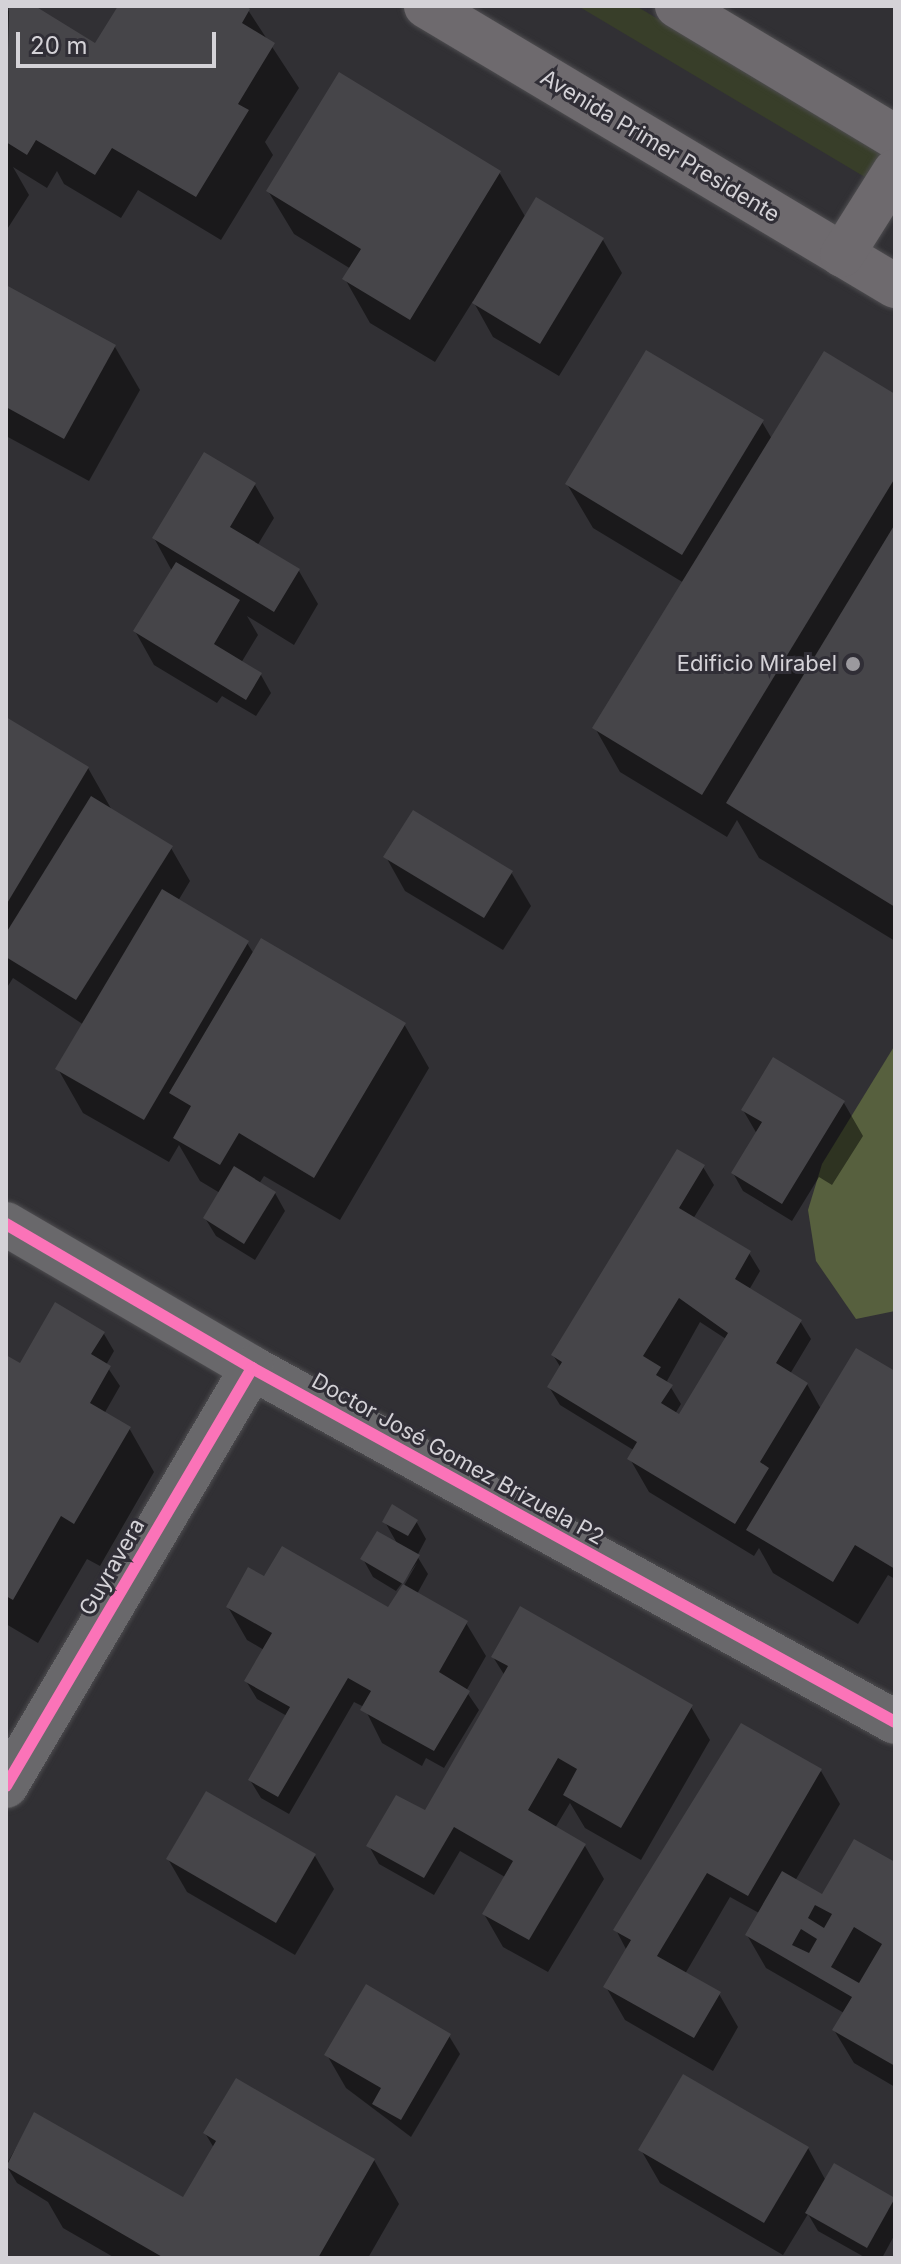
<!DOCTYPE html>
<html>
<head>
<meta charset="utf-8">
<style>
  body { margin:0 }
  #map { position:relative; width:901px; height:2264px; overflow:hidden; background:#313034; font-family:Inter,sans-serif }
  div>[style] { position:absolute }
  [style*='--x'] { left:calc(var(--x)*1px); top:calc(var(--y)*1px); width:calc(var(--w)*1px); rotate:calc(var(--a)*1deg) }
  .green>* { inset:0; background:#383e29 }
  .forest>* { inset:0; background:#57603e }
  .shadow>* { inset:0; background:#0007 }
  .building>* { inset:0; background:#464549 }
  .roads { filter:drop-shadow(0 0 2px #4e4d50) drop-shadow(0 0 2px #4e4d50) }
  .minor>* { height:44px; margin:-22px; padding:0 22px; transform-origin:22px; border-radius:22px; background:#69686b }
  .secondary>* { height:44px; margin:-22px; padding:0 22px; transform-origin:22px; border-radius:22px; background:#6e6a6e }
  .cycleway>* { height:12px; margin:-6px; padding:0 6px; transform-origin:6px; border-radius:6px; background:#fb73b8 }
  .dots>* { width:22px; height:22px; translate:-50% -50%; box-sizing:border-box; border:4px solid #302e36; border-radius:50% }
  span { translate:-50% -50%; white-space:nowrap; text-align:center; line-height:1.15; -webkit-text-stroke:6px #302e36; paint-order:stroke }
  .street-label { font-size:22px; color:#d4d2d7 }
  .poi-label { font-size:22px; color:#d4d2d7 }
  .right { translate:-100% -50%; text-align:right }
  .frame { position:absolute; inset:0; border:8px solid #d4d2d7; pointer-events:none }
  .scale { position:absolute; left:16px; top:32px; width:200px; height:36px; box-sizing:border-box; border:4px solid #d4d2d7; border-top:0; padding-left:10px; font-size:24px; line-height:28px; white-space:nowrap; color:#d4d2d7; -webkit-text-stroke:6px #302e36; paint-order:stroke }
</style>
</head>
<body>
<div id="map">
  <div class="green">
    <div style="clip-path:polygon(578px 6px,636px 6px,895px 159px,895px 195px)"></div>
  </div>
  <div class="forest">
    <div style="clip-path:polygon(895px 1045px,895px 1311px,856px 1319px,816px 1261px,808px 1210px,822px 1164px)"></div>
  </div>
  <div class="shadow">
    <div style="clip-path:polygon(11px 6px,31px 6px,96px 46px,120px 6px,248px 10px,299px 88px,265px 142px,273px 155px,221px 240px,138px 190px,121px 218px,64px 184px,57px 171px,47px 188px,13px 167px,29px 195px,6px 231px,6px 15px)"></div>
    <div style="clip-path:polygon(499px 172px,526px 218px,603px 240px,622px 273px,559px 376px,493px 337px,473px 301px,435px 362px,370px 323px,345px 279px,351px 269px,294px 234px,268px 191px)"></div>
    <div style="clip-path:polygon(6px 288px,115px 347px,140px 390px,89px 481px,6px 436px)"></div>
    <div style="clip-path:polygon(895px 396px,895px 941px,759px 858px,737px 820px,727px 837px,620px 772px,595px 728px,684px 583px,593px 528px,567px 484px,762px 422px,772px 439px)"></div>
    <div style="clip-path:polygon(255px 485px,274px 518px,257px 546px,299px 571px,318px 604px,294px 645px,247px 616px,258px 635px,241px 663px,261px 675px,271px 693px,256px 716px,222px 696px,217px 703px,154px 665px,135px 631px,172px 571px,154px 538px)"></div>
    <div style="clip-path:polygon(6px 720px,88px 768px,113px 812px,171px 848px,190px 881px,178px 901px,247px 943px,254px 954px,404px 1024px,429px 1068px,340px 1220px,264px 1176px,259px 1184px,275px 1193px,285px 1211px,255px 1260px,216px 1236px,205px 1218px,220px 1193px,200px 1181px,179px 1145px,169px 1162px,83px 1113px,58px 1069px,84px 1025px,13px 978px,6px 989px)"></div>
    <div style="clip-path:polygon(386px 857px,511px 872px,531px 906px,503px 950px,405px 891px)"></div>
    <div style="clip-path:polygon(844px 1103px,863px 1136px,832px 1185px,819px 1177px,792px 1221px,743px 1191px,733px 1173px,757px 1134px,743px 1110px)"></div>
    <div style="clip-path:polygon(evenodd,703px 1167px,714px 1185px,693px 1219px,749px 1253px,760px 1271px,749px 1290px,800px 1321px,811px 1339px,790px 1374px,807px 1384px,821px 1409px,895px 1373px,895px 1579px,888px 1575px,858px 1624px,773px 1573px,759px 1548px,754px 1556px,649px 1492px,630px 1459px,635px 1451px,560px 1405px,549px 1387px,561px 1368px,553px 1355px,703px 1167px,700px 1322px,726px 1339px,679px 1416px,675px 1414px,681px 1404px,667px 1381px,700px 1322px)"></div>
    <div style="clip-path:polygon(104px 1334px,114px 1351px,106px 1365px,120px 1386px,104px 1414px,129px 1428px,154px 1472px,100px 1566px,87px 1559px,38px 1643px,6px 1624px,6px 1357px,21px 1366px)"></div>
    <div style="clip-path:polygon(416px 1521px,426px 1539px,417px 1556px,428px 1574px,417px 1594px,466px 1623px,486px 1656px,466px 1691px,479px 1710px,444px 1768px,426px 1758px,422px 1766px,382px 1743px,364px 1707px,354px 1702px,289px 1814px,261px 1798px,250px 1780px,287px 1716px,257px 1699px,246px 1681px,264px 1650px,247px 1640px,228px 1607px,270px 1582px,389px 1612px,417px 1563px,396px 1591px,373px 1577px,363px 1559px,398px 1545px,385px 1522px)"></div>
    <div style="clip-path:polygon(493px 1657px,691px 1707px,710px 1740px,641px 1860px,585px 1828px,570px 1803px,555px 1828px,585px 1846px,604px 1879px,548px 1972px,503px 1947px,484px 1914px,505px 1877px,460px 1851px,434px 1895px,379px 1864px,369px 1846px,430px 1816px,505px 1676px)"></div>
    <div style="clip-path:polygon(821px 1771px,840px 1804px,795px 1881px,823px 1897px,895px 1865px,895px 2087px,854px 2063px,834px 2030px,844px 2013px,766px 1968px,747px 1935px,759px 1913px,730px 1897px,685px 1974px,719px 1994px,738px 2027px,713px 2071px,625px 2020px,606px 1987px,627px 1951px,616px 1930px)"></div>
    <div style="clip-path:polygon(315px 1856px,334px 1889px,295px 1955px,187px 1892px,168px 1859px)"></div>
    <div style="clip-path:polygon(449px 2036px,460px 2054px,411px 2137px,346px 2088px,327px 2055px)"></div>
    <div style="clip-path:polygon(35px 2115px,183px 2200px,214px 2148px,205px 2133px,374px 2160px,399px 2204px,368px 2258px,115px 2258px,63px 2228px,48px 2202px,17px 2183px,6px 2165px)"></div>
    <div style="clip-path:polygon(808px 2148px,826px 2181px,894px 2200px,895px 2234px,882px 2258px,866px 2258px,818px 2231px,808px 2214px,783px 2255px,660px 2183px,641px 2150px)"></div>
  </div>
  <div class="building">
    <div style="clip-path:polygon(9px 6px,35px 6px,95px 43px,118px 6px,246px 6px,250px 9px,242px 23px,275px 43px,238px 104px,249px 110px,196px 197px,112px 148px,95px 175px,36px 140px,27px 155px,6px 142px)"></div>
    <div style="clip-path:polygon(339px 72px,501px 171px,410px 320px,342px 279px,361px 249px,266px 191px)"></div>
    <div style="clip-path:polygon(536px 197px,604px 238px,540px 344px,472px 303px)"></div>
    <div style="clip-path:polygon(6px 285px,116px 345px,64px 439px,6px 407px)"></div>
    <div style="clip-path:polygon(646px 350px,764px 420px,682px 555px,565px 484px)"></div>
    <div style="clip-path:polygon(824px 351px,895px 394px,895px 478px,702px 795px,592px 728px)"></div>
    <div style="clip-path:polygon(204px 452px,256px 483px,230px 527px,300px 569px,274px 612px,152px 538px)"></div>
    <div style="clip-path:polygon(895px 524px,895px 907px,726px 803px)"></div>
    <div style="clip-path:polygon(176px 562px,240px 600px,214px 644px,262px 673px,246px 700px,133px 631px)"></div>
    <div style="clip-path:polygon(6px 717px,89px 767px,6px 905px)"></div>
    <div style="clip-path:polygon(91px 796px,173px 846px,76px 1000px,6px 957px,6px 933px)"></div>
    <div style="clip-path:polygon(413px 810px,513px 871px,484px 918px,383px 857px)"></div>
    <div style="clip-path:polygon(162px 889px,249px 941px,144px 1120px,55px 1069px)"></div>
    <div style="clip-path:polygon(261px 938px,406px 1023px,314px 1178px,239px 1133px,220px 1165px,173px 1138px,191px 1106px,169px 1093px)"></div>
    <div style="clip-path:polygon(773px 1057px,845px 1101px,782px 1204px,731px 1173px,762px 1122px,741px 1110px)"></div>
    <div style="clip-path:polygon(evenodd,677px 1149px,705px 1165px,679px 1208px,751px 1251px,735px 1279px,802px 1320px,776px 1363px,808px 1383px,760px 1462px,769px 1468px,735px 1524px,627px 1459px,637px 1442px,547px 1387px,562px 1362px,551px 1355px,677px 1149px,679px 1298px,728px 1333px,679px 1414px,661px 1403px,673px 1385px,656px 1375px,661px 1367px,643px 1356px,679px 1298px)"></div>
    <div style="clip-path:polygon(234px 1166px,276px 1192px,244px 1244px,203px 1218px)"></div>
    <div style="clip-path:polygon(55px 1302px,105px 1332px,91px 1354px,111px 1366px,90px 1403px,131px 1427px,74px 1524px,61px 1516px,13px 1600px,6px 1596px,6px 1355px,20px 1363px)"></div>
    <div style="clip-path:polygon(856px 1348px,895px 1371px,895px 1569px,855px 1545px,833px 1582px,746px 1530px)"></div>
    <div style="clip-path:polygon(392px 1504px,418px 1520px,408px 1536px,382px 1522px)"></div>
    <div style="clip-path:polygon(377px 1531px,420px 1555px,403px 1584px,360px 1559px)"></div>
    <div style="clip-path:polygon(282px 1546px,388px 1607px,403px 1584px,468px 1621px,439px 1672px,470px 1691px,434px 1751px,360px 1710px,371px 1691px,348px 1678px,278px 1797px,248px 1780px,290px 1707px,244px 1681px,272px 1633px,226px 1607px,248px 1567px,264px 1576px)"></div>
    <div style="clip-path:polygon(520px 1606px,693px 1705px,621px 1828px,563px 1795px,577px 1769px,558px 1758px,528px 1810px,586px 1844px,529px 1940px,482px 1914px,513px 1861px,454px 1827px,424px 1878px,366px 1846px,396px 1795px,425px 1810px,508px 1666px,491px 1657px)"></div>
    <div style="clip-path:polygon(741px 1723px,822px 1769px,748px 1896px,707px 1873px,657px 1956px,721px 1992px,694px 2038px,603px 1987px,631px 1940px,613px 1930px)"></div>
    <div style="clip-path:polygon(206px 1791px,316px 1854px,276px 1923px,166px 1859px)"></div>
    <div style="clip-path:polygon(evenodd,854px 1839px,895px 1862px,895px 2066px,832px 2030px,852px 1997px,745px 1935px,782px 1871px,822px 1894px,854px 1839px,815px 1905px,832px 1914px,824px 1928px,808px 1918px,815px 1905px,854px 1839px,854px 1927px,882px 1944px,859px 1983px,831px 1967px,854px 1927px,854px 1839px,801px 1929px,817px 1939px,809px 1953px,792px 1945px,801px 1929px)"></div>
    <div style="clip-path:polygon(366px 1984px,451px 2034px,401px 2120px,372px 2104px,381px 2088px,324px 2055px)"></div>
    <div style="clip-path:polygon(683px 2074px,809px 2147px,764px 2223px,638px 2150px)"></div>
    <div style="clip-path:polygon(236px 2078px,375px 2159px,318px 2258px,164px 2258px,6px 2167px,34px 2112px,183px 2197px,216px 2141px,203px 2133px)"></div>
    <div style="clip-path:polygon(834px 2163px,895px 2198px,867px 2248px,805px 2213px)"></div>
  </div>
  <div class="roads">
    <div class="minor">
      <div style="--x:6;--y:1224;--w:285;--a:30.3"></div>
      <div style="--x:252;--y:1368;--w:734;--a:28.83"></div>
      <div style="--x:6;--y:1786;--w:485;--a:-59.5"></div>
    </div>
    <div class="secondary">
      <div style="--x:426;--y:6;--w:546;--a:30.84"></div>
      <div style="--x:677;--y:6;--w:254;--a:31"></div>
      <div style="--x:842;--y:255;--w:99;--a:-57.8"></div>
    </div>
  </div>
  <div class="cycleway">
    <div style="--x:6;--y:1224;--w:285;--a:30.3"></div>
    <div style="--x:252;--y:1368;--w:734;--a:28.83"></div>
    <div style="--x:6;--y:1786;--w:485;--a:-59.5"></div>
  </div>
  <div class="dots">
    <div style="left:853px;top:664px;background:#9b999e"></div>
  </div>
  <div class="street-label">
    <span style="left:660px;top:146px;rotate:31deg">Avenida Primer Presidente</span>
    <span style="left:458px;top:1459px;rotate:29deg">Doctor José Gomez Brizuela P2</span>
    <span style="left:112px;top:1567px;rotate:-60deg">Guyravera</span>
  </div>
  <div class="poi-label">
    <span class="right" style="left:837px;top:664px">Edificio Mirabel</span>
  </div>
  <div class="frame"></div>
  <div class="scale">20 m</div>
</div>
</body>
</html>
